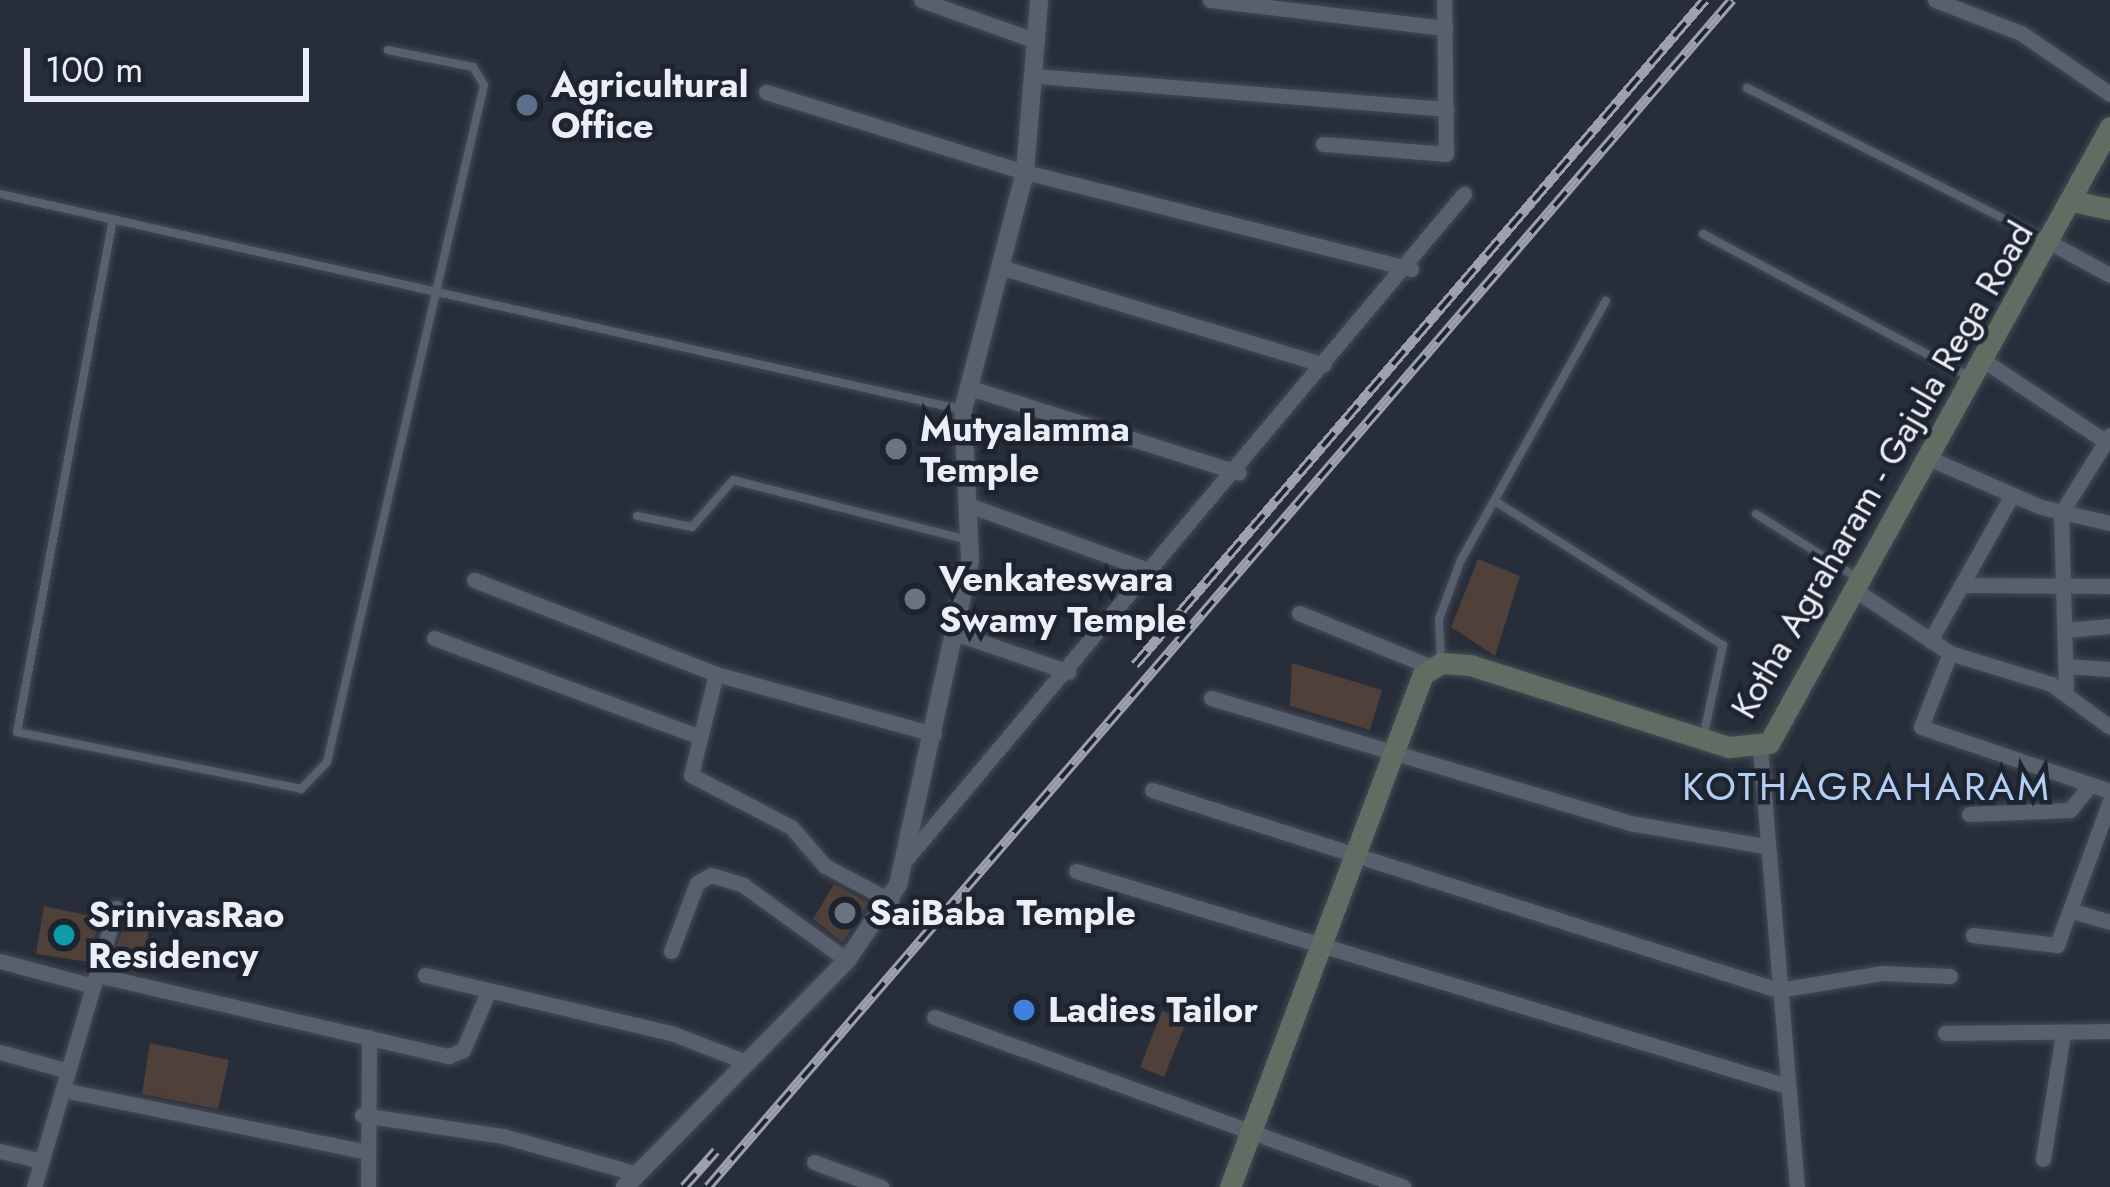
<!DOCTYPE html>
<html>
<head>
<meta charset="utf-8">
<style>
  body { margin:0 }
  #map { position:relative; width:2110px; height:1187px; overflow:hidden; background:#272e3a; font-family:Jost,sans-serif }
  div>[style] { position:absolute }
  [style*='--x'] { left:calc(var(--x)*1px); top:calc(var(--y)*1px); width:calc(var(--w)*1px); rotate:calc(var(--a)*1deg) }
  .building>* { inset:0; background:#4f4039 }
  .roads { filter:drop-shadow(0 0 3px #444a54) drop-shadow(0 0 3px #444a54) }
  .service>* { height:8px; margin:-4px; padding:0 4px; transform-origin:4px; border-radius:4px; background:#585f6d }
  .minor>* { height:15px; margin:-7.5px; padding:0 7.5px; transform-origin:7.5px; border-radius:7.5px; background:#585f6d }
  .tertiary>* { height:18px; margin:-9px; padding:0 9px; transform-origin:9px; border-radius:9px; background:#585f6d }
  .secondary>* { height:21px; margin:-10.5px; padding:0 10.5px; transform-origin:10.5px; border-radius:10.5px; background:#616c62 }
  .rail>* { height:10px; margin-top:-5px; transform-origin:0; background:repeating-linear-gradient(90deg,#1d242f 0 18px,#9ca1ab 0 36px); box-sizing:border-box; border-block:3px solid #9ca1ab }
  .dots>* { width:33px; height:33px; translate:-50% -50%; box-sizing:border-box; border:6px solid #1d242f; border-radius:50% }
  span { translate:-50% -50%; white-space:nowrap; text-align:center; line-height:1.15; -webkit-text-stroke:9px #1d242f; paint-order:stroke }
  .poi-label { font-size:36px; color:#eaeef6; font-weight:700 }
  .left { translate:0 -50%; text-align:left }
  .street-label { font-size:36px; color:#eaeef6 }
  .neighbourhood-label { font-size:39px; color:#b3cef3; letter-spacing:3px }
  .scale { position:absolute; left:24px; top:48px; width:285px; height:54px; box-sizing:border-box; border:6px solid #eaeef6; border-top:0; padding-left:15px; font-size:36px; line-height:42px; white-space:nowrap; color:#eaeef6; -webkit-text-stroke:9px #1d242f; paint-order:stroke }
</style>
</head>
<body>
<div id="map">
  <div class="building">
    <div style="clip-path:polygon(1478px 559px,1520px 576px,1495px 656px,1451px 627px)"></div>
    <div style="clip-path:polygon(1292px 663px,1382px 690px,1370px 730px,1290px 706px)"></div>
    <div style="clip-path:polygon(834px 884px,869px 903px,843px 942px,813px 919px)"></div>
    <div style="clip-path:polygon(44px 906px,100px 918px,88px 962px,36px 954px)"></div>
    <div style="clip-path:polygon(128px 910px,154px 916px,136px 972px,111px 966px)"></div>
    <div style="clip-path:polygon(1162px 1011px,1187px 1020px,1164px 1077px,1140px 1067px)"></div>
    <div style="clip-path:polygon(150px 1043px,229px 1060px,218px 1109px,142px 1094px)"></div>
  </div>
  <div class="roads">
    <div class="service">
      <div style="--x:1747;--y:88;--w:335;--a:27"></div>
      <div style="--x:0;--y:194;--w:983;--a:12.64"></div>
      <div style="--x:113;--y:219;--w:522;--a:100.6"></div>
      <div style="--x:17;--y:732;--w:290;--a:11.3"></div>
      <div style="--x:301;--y:789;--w:37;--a:-46"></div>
      <div style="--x:327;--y:762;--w:695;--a:-76.94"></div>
      <div style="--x:484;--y:85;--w:21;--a:-121"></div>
      <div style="--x:473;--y:67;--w:87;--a:-168.7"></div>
      <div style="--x:1703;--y:234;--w:298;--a:28.2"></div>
      <div style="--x:1498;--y:503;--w:266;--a:32.3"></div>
      <div style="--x:1723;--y:645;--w:91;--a:102.1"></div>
      <div style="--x:1756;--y:514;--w:118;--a:32.2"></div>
      <div style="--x:637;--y:516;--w:56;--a:11.3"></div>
      <div style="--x:692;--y:527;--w:62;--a:-48.9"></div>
      <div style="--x:733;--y:480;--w:243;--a:14.3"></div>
      <div style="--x:1441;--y:660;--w:41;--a:-92.8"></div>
      <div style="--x:1439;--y:619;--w:63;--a:-69.6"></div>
      <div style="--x:1461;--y:560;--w:297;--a:-60.8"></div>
    </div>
    <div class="minor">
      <div style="--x:921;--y:0;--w:123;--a:19.5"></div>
      <div style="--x:1210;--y:0;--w:237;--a:6.8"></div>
      <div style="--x:1935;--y:0;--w:92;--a:21"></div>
      <div style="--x:2021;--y:33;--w:108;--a:34.4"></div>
      <div style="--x:1036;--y:76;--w:412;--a:4.6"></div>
      <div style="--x:766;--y:92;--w:271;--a:17.2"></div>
      <div style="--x:1025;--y:172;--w:398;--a:14.1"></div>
      <div style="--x:1323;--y:144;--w:123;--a:4.6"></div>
      <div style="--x:1446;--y:154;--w:154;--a:-90.7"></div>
      <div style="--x:2051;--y:243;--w:67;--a:28.5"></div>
      <div style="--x:1000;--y:267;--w:338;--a:16.8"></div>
      <div style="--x:1980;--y:358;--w:150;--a:33.6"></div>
      <div style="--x:967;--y:387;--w:285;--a:17.5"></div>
      <div style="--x:1926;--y:457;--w:125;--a:23.5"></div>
      <div style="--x:2041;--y:507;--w:71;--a:13.1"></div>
      <div style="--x:974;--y:507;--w:191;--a:19.9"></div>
      <div style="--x:474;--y:580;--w:260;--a:21.2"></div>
      <div style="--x:716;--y:674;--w:226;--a:15.4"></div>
      <div style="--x:1961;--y:585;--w:149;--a:0.4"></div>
      <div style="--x:1855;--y:590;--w:114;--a:33.6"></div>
      <div style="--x:1950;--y:653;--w:106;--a:17.1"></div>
      <div style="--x:2051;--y:684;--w:73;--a:36.1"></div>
      <div style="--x:1299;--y:613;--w:143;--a:22.2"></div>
      <div style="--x:2064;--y:630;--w:46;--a:-5"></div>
      <div style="--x:955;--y:633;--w:120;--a:18.9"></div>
      <div style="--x:434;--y:638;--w:281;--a:20.4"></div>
      <div style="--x:1930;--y:641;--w:167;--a:-60.7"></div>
      <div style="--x:1950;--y:653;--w:79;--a:111.4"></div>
      <div style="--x:1921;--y:727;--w:200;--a:18.7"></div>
      <div style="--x:2065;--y:666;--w:45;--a:3.8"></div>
      <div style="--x:716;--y:674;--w:104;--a:103.9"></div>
      <div style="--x:691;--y:775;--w:113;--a:27.5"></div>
      <div style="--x:791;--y:827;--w:52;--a:48.9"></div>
      <div style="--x:825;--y:866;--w:75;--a:27.9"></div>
      <div style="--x:2066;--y:692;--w:179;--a:-91.6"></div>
      <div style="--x:2061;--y:513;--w:92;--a:-57.9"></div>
      <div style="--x:1211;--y:698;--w:437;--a:16.6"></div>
      <div style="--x:1630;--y:823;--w:137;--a:9.7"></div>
      <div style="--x:1760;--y:747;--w:442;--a:85.2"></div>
      <div style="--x:1152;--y:790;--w:657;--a:17.72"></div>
      <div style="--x:1778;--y:990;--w:105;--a:-9.3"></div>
      <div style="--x:1882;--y:973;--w:68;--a:2.5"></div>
      <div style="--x:1969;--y:814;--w:101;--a:-2.3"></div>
      <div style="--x:2070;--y:810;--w:33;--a:-51"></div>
      <div style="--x:907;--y:858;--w:867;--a:-50.01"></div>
      <div style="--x:1076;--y:871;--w:740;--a:16.82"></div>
      <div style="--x:2072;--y:911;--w:40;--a:16"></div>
      <div style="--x:1973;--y:935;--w:85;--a:6.8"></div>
      <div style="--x:2057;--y:945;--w:153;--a:-69.8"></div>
      <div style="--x:671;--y:951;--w:73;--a:-69.1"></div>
      <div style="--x:697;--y:883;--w:16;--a:-30"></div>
      <div style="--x:711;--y:875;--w:34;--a:17"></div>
      <div style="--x:743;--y:885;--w:128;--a:35.8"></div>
      <div style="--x:0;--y:961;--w:97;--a:14.9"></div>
      <div style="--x:97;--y:975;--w:361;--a:13"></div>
      <div style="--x:449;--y:1056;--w:15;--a:-23"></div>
      <div style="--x:463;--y:1050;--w:65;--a:-66.6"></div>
      <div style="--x:425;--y:975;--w:253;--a:13.3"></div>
      <div style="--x:671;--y:1033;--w:80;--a:21.1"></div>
      <div style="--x:934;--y:1017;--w:499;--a:19.9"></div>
      <div style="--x:1945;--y:1033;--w:165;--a:-0.7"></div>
      <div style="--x:0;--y:1052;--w:71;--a:15.6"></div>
      <div style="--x:63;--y:1090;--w:306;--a:11.5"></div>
      <div style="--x:362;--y:1115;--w:143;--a:8.5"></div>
      <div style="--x:503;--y:1136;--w:140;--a:15.7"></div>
      <div style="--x:0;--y:1151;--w:43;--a:13.4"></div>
      <div style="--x:2043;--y:1159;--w:127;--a:-80.9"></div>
      <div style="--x:814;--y:1162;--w:72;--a:20.5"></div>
      <div style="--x:34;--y:1187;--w:291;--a:-73.6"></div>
      <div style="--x:368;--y:1187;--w:150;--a:-89.6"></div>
    </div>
    <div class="tertiary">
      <div style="--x:625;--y:1187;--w:318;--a:-45.6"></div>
      <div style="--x:847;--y:960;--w:91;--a:-55.8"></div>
      <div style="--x:898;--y:885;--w:334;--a:-77.5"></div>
      <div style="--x:970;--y:559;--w:149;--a:-92.7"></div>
      <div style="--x:963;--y:410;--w:246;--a:-75.4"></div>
      <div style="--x:1025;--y:172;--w:173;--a:-85.3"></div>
    </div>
    <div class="secondary">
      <div style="--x:2072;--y:201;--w:39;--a:12"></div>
      <div style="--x:1230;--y:1187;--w:548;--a:-69.38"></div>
      <div style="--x:1423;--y:674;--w:21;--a:-31"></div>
      <div style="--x:1441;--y:663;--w:29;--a:4"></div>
      <div style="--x:1470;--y:665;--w:272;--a:17.6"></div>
      <div style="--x:1729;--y:747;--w:40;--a:-5.7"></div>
      <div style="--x:1769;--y:743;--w:704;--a:-61.03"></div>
    </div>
  </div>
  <div class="rail">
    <div style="--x:1135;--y:665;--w:876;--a:-49.4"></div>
    <div style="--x:684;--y:1187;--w:48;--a:-48.4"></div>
    <div style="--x:708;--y:1187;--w:1568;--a:-49.22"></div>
  </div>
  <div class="dots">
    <div style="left:527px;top:105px;background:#5c6f8a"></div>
    <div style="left:896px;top:449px;background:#6b7280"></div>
    <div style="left:915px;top:599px;background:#6b7280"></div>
    <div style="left:845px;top:913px;background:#6b7280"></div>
    <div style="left:64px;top:935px;background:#0f9aa8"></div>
    <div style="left:1024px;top:1010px;background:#3f7fe0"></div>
  </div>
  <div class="poi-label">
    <span class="left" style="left:551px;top:105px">Agricultural<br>Office</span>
    <span class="left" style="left:920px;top:449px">Mutyalamma<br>Temple</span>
    <span class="left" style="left:939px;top:599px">Venkateswara<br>Swamy Temple</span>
    <span class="left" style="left:869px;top:913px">SaiBaba Temple</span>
    <span class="left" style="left:88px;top:935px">SrinivasRao<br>Residency</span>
    <span class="left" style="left:1048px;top:1010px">Ladies Tailor</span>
  </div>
  <div class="street-label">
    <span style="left:1882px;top:470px;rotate:-60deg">Kotha Agraharam - Gajula Rega Road</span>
  </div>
  <div class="neighbourhood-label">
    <span style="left:1867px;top:787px">KOTHAGRAHARAM</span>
  </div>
  <div class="scale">100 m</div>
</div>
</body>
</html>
